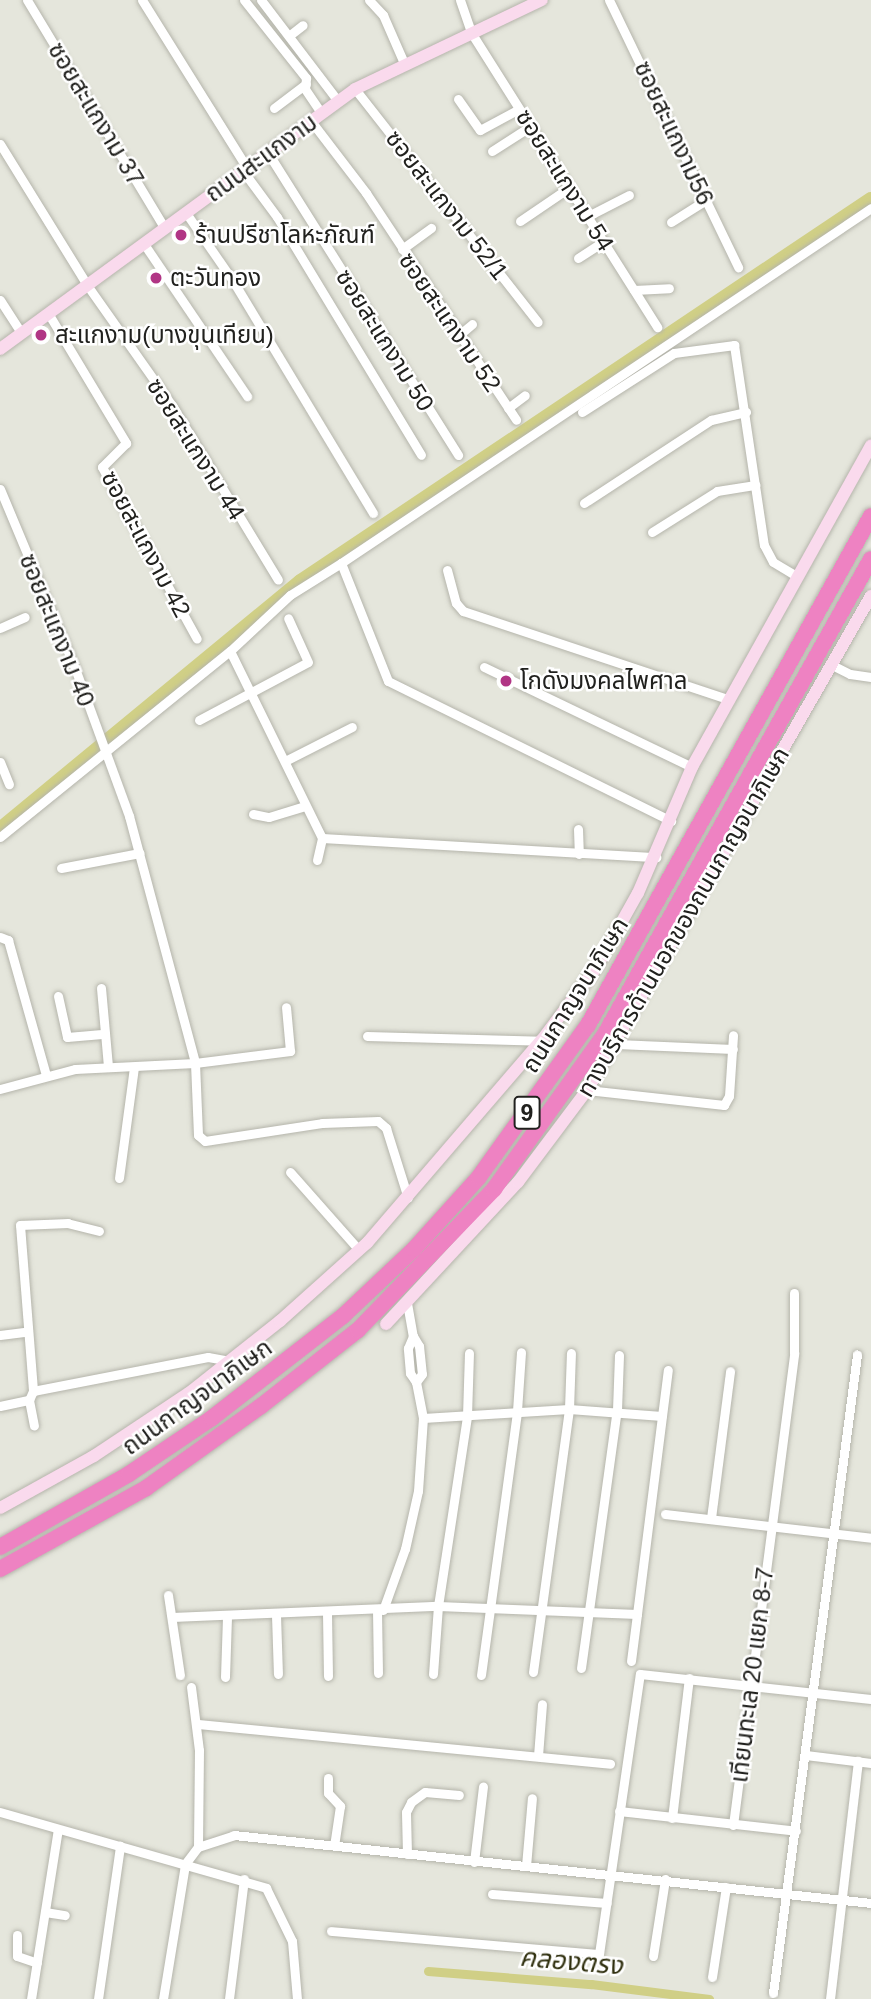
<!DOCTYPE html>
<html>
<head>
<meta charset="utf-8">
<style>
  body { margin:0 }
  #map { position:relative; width:871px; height:1999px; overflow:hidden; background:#e5e6dc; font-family:Helvetica,"Noto Sans Thai",sans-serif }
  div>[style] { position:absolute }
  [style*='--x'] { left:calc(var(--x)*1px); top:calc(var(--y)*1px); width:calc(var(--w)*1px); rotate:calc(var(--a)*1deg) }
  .canal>* { height:9px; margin:-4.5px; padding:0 4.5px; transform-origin:4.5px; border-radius:4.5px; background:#d0cf86 }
  .river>* { height:16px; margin:-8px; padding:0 8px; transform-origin:8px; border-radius:8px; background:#d0cf86 }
  .roads { filter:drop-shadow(0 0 2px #b5b5ab) drop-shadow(0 0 2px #b5b5ab) }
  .street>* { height:9px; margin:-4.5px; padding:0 4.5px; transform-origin:4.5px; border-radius:4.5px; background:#fff }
  .secondary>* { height:12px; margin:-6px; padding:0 6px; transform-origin:6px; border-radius:6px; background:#fadaed }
  .highway>* { height:16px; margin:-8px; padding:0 8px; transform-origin:8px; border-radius:8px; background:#ee82c2 }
  .dots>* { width:19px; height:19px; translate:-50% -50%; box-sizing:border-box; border:4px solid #fff; border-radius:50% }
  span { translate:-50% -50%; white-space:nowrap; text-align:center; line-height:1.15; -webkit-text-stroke:5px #fff; paint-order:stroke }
  .shield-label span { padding:2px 5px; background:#fff; border:2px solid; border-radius:5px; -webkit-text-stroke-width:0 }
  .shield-label { font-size:23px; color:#21211e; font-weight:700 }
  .street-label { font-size:24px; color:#21211e }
  .poi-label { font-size:24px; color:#21211e }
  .left { translate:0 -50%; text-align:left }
  .water-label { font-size:26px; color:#30300f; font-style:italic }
</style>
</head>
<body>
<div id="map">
  <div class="canal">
    <div style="--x:428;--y:1971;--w:164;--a:4.6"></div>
    <div style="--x:591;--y:1984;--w:119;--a:7.2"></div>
  </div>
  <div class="river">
    <div style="--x:0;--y:830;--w:390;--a:-39.5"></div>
    <div style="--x:301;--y:582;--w:686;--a:-33.83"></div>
  </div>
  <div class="roads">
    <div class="street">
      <div style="--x:27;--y:0;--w:267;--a:58.9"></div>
      <div style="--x:142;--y:0;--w:198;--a:58"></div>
      <div style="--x:244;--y:0;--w:100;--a:51.5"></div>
      <div style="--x:306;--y:78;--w:11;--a:95"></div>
      <div style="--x:305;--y:89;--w:29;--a:56"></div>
      <div style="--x:261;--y:0;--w:127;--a:52.7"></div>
      <div style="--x:369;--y:0;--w:21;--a:47"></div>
      <div style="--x:383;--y:15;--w:52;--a:66.4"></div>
      <div style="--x:460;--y:0;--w:36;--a:71"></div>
      <div style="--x:472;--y:34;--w:347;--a:57.7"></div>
      <div style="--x:609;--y:0;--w:297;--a:64.2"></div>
      <div style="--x:290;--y:35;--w:16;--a:-38"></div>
      <div style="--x:355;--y:89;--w:296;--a:51.9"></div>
      <div style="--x:458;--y:99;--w:38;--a:55"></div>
      <div style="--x:480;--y:130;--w:44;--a:-28.3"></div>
      <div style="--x:274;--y:108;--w:40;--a:-37"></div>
      <div style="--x:311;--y:121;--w:91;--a:52.6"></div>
      <div style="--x:366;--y:193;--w:272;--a:56.5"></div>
      <div style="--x:0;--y:144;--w:166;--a:58.3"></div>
      <div style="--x:87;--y:285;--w:149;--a:54.8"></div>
      <div style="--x:173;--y:407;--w:202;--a:58.7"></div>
      <div style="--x:492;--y:151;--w:46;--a:-32.7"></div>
      <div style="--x:268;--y:153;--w:357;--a:57.8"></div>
      <div style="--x:243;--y:171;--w:57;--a:53.5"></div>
      <div style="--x:277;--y:217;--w:278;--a:58.8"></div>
      <div style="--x:186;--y:213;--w:83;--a:55.3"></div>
      <div style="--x:233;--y:281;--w:271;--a:58.9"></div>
      <div style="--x:588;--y:216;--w:46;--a:-27.1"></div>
      <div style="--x:520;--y:221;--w:60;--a:-34.2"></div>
      <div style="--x:671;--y:222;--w:41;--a:-32.2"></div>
      <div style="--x:144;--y:244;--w:184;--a:55.9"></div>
      <div style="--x:402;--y:249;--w:36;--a:-36"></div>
      <div style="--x:578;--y:258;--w:31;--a:-33"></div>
      <div style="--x:634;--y:290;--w:35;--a:-3"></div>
      <div style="--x:0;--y:300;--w:40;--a:57.1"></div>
      <div style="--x:48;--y:313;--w:152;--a:59"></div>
      <div style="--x:126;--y:443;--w:34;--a:135"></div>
      <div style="--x:102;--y:467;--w:196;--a:61.1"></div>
      <div style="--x:459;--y:335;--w:17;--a:-40"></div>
      <div style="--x:508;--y:408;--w:21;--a:-37"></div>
      <div style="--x:582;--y:412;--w:109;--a:-32.7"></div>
      <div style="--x:674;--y:353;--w:61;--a:-7.6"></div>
      <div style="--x:734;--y:345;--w:202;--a:81.5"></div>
      <div style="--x:764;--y:545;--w:19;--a:62"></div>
      <div style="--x:773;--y:562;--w:29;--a:31"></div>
      <div style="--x:0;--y:489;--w:197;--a:67.3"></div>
      <div style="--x:76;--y:671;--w:154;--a:69.9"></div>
      <div style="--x:129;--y:816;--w:256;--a:75"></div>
      <div style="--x:195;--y:1063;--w:72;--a:87.6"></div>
      <div style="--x:198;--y:1135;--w:9;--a:41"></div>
      <div style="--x:205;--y:1141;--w:118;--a:-8.7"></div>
      <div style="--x:322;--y:1123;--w:56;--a:-2"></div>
      <div style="--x:378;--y:1121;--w:11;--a:41"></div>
      <div style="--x:386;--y:1128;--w:73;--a:72.6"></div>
      <div style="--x:584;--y:503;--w:152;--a:-33.2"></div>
      <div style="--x:711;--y:420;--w:36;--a:-13"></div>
      <div style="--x:652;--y:532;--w:77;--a:-32.2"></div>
      <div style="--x:717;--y:491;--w:39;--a:-9"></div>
      <div style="--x:341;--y:563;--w:638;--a:-33.81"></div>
      <div style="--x:447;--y:570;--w:34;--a:75"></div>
      <div style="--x:456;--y:603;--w:11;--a:49"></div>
      <div style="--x:463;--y:611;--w:281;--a:18.4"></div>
      <div style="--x:0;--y:628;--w:27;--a:-24"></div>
      <div style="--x:230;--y:651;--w:208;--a:63.8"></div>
      <div style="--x:322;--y:838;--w:335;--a:3.3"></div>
      <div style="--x:832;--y:665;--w:20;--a:27"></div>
      <div style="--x:850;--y:674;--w:21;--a:8"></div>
      <div style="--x:484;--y:667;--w:231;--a:25.7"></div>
      <div style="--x:199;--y:720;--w:123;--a:-28"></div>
      <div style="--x:308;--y:662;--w:48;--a:-114.4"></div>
      <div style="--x:285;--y:761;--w:75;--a:-26.9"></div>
      <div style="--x:0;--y:762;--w:24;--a:68"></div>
      <div style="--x:253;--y:814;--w:16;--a:11"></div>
      <div style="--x:269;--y:817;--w:38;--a:-17"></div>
      <div style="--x:578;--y:829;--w:25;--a:88"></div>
      <div style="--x:0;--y:837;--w:296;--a:-39"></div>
      <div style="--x:230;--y:651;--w:82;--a:-43"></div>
      <div style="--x:290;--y:595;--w:60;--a:-32.1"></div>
      <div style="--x:341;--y:563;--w:127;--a:68.3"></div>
      <div style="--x:388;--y:681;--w:316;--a:26.3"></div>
      <div style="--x:317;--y:860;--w:23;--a:-77"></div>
      <div style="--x:61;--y:868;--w:80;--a:-10.8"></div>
      <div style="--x:0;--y:937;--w:9;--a:21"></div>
      <div style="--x:8;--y:940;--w:140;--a:74.3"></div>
      <div style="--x:101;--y:988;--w:79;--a:84.9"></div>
      <div style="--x:58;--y:996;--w:42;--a:77.6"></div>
      <div style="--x:67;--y:1037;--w:38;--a:-5"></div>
      <div style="--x:367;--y:1036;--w:174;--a:1.6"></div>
      <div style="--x:617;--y:1044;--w:116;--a:2.5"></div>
      <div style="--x:0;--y:1089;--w:78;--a:-14.9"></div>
      <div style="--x:75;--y:1069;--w:120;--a:-2.9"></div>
      <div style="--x:195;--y:1063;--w:96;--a:-7.2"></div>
      <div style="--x:290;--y:1051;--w:44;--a:-95.2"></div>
      <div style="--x:587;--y:1090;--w:138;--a:6.2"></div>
      <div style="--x:724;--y:1105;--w:10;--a:-61"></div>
      <div style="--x:729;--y:1096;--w:61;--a:-86.2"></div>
      <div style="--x:290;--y:1172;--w:104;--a:48.5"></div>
      <div style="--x:119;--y:1178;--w:112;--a:-82.3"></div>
      <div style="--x:99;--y:1231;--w:32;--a:-166"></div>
      <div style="--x:68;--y:1223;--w:48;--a:177.6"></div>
      <div style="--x:20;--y:1225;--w:167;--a:85.5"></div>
      <div style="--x:33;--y:1391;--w:178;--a:-11"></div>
      <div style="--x:208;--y:1357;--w:22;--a:10"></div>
      <div style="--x:407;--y:1303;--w:34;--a:80"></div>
      <div style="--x:413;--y:1336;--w:12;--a:59"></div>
      <div style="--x:419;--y:1346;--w:28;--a:84"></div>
      <div style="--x:422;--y:1374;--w:10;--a:127"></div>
      <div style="--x:0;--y:1335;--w:26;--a:-7"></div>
      <div style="--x:29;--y:1400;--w:26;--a:79"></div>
      <div style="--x:0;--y:1406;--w:30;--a:-12"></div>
      <div style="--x:29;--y:1400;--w:10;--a:-66"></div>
      <div style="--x:423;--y:1418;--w:146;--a:-3.5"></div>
      <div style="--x:569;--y:1409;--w:93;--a:4.3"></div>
      <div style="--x:665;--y:1514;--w:207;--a:6.6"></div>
      <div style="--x:711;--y:1518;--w:148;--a:-82.6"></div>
      <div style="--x:168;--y:1595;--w:81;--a:81.5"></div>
      <div style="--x:377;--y:1610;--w:63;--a:89.1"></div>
      <div style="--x:383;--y:1610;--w:65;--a:-70.2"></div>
      <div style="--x:405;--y:1549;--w:59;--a:-77.4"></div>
      <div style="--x:418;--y:1491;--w:73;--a:-86.1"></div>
      <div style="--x:423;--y:1418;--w:37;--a:-101"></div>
      <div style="--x:416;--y:1382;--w:11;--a:-124"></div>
      <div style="--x:410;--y:1373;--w:25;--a:-95"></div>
      <div style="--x:408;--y:1348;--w:13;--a:-67"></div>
      <div style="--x:327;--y:1613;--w:63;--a:89.1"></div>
      <div style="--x:276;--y:1615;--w:59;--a:88.1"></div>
      <div style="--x:172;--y:1617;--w:266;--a:-2.4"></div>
      <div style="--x:438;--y:1606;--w:199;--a:2.3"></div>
      <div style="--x:637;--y:1614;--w:246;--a:-82.8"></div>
      <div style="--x:631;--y:1661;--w:47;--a:-82.7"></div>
      <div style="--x:581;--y:1668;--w:260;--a:-82.1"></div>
      <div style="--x:617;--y:1410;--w:55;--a:-87.9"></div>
      <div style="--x:533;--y:1672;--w:265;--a:-82.2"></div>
      <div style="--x:569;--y:1409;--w:56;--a:-88"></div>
      <div style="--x:433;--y:1674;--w:68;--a:-85.8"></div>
      <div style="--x:438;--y:1606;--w:192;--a:-81.3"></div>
      <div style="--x:467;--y:1416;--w:63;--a:-88.2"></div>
      <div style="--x:481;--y:1675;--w:266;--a:-82.2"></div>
      <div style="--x:517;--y:1411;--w:59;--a:-86.1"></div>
      <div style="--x:225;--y:1677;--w:61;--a:-88.1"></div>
      <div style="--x:191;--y:1687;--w:64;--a:82.8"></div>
      <div style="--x:199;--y:1750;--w:97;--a:90.6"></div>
      <div style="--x:198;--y:1724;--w:414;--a:5.5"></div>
      <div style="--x:806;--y:1755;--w:65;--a:7"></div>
      <div style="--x:538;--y:1756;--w:52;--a:-85.6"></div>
      <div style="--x:328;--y:1778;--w:15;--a:90"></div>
      <div style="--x:328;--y:1793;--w:18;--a:47"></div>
      <div style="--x:340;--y:1806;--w:40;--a:98.5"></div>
      <div style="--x:619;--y:1811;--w:178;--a:6.4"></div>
      <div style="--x:0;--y:1812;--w:277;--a:15.9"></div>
      <div style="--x:266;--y:1888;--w:59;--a:63.9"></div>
      <div style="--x:292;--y:1941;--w:58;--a:85.1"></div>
      <div style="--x:672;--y:1818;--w:141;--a:-83.1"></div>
      <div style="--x:733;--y:1825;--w:476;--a:-82.6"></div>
      <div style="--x:794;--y:1353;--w:60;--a:-90"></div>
      <div style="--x:407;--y:1854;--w:42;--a:-91.4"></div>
      <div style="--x:406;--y:1812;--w:11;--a:-63"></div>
      <div style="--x:411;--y:1802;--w:17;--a:-36"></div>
      <div style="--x:425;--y:1792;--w:34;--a:5"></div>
      <div style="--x:474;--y:1862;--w:76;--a:-83.2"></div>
      <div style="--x:526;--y:1866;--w:68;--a:-85"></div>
      <div style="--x:492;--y:1894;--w:115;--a:4.5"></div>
      <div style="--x:45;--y:1912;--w:20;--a:9"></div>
      <div style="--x:331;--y:1931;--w:269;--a:4.9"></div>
      <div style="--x:599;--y:1954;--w:283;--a:-81.7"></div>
      <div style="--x:640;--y:1674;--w:232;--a:6.2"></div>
      <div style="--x:17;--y:1935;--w:21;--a:90"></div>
      <div style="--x:17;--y:1956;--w:21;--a:19"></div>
      <div style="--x:653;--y:1956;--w:78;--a:-81.1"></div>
      <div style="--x:712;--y:1977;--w:91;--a:-81.2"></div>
      <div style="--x:773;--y:1993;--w:644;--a:-82.5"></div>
      <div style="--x:31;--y:1999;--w:172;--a:-81"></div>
      <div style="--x:98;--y:1999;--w:155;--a:-81.8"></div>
      <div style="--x:163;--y:1999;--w:137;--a:-80.7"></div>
      <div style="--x:185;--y:1864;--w:21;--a:-53"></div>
      <div style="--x:198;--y:1847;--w:38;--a:-18"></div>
      <div style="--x:234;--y:1835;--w:641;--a:6.09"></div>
      <div style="--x:229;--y:1999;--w:121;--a:-82.9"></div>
      <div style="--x:830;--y:1999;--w:240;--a:-83.3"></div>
    </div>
    <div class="secondary">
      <div style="--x:0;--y:349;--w:440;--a:-36.2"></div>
      <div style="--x:355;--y:89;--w:207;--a:-25.5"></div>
      <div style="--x:386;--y:1324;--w:194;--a:-47.1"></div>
      <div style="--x:518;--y:1182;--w:115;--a:-53.1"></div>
      <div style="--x:587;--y:1090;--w:570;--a:-60.11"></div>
      <div style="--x:0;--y:1508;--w:107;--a:-29"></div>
      <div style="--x:94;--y:1456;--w:114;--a:-33.6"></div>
      <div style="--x:189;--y:1393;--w:116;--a:-38.4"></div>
      <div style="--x:280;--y:1321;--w:117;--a:-41.9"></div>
      <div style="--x:367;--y:1243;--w:267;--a:-49.3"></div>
      <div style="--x:541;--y:1041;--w:91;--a:-53"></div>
      <div style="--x:596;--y:968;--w:86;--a:-60.8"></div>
      <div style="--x:638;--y:893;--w:137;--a:-66.8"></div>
      <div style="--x:692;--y:767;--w:368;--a:-60.9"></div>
    </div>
    <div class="highway">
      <div style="--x:0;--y:1547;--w:148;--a:-29.5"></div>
      <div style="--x:129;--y:1474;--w:100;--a:-34"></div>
      <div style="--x:212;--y:1418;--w:166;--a:-37.9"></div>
      <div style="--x:343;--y:1316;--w:98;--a:-43.3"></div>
      <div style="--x:414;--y:1249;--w:97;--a:-47.9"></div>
      <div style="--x:479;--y:1177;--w:187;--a:-54.4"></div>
      <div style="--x:588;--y:1025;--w:582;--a:-60.93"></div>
      <div style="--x:0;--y:1569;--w:167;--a:-29"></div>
      <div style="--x:146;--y:1488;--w:141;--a:-35.5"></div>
      <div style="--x:261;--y:1406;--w:123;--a:-38.1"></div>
      <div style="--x:358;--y:1330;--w:196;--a:-46"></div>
      <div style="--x:494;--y:1189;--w:191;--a:-54.4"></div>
      <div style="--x:605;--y:1034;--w:544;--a:-60.75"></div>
    </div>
  </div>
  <div class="dots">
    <div style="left:181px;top:235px;background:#b13585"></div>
    <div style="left:156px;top:278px;background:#b13585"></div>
    <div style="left:41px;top:335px;background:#b13585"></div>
    <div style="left:506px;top:681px;background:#b13585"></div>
  </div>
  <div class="shield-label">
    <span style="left:527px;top:1113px">9</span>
  </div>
  <div class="street-label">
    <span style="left:96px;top:114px;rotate:59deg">ซอยสะแกงาม 37</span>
    <span style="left:674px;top:133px;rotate:65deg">ซอยสะแกงาม56</span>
    <span style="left:261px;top:158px;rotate:-36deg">ถนนสะแกงาม</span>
    <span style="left:565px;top:180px;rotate:58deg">ซอยสะแกงาม 54</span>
    <span style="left:447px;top:205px;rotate:52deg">ซอยสะแกงาม 52/1</span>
    <span style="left:450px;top:322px;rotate:56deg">ซอยสะแกงาม 52</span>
    <span style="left:385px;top:340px;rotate:58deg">ซอยสะแกงาม 50</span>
    <span style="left:196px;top:449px;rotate:58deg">ซอยสะแกงาม 44</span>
    <span style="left:146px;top:544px;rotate:62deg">ซอยสะแกงาม 42</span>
    <span style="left:57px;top:630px;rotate:68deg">ซอยสะแกงาม 40</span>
    <span style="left:683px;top:922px;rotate:-60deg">ทางบริการด้านนอกของถนนกาญจนาภิเษก</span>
    <span style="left:575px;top:995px;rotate:-58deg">ถนนกาญจนาภิเษก</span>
    <span style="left:197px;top:1397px;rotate:-36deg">ถนนกาญจนาภิเษก</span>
    <span style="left:752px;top:1675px;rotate:-83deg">เทียนทะเล 20 แยก 8-7</span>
  </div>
  <div class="poi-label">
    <span class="left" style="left:195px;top:235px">ร้านปรีชาโลหะภัณฑ์</span>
    <span class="left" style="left:170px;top:278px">ตะวันทอง</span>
    <span class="left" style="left:55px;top:335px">สะแกงาม(บางขุนเทียน)</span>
    <span class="left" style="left:520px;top:681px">โกดังมงคลไพศาล</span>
  </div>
  <div class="water-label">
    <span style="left:571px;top:1962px;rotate:5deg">คลองตรง</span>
  </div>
</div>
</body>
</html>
